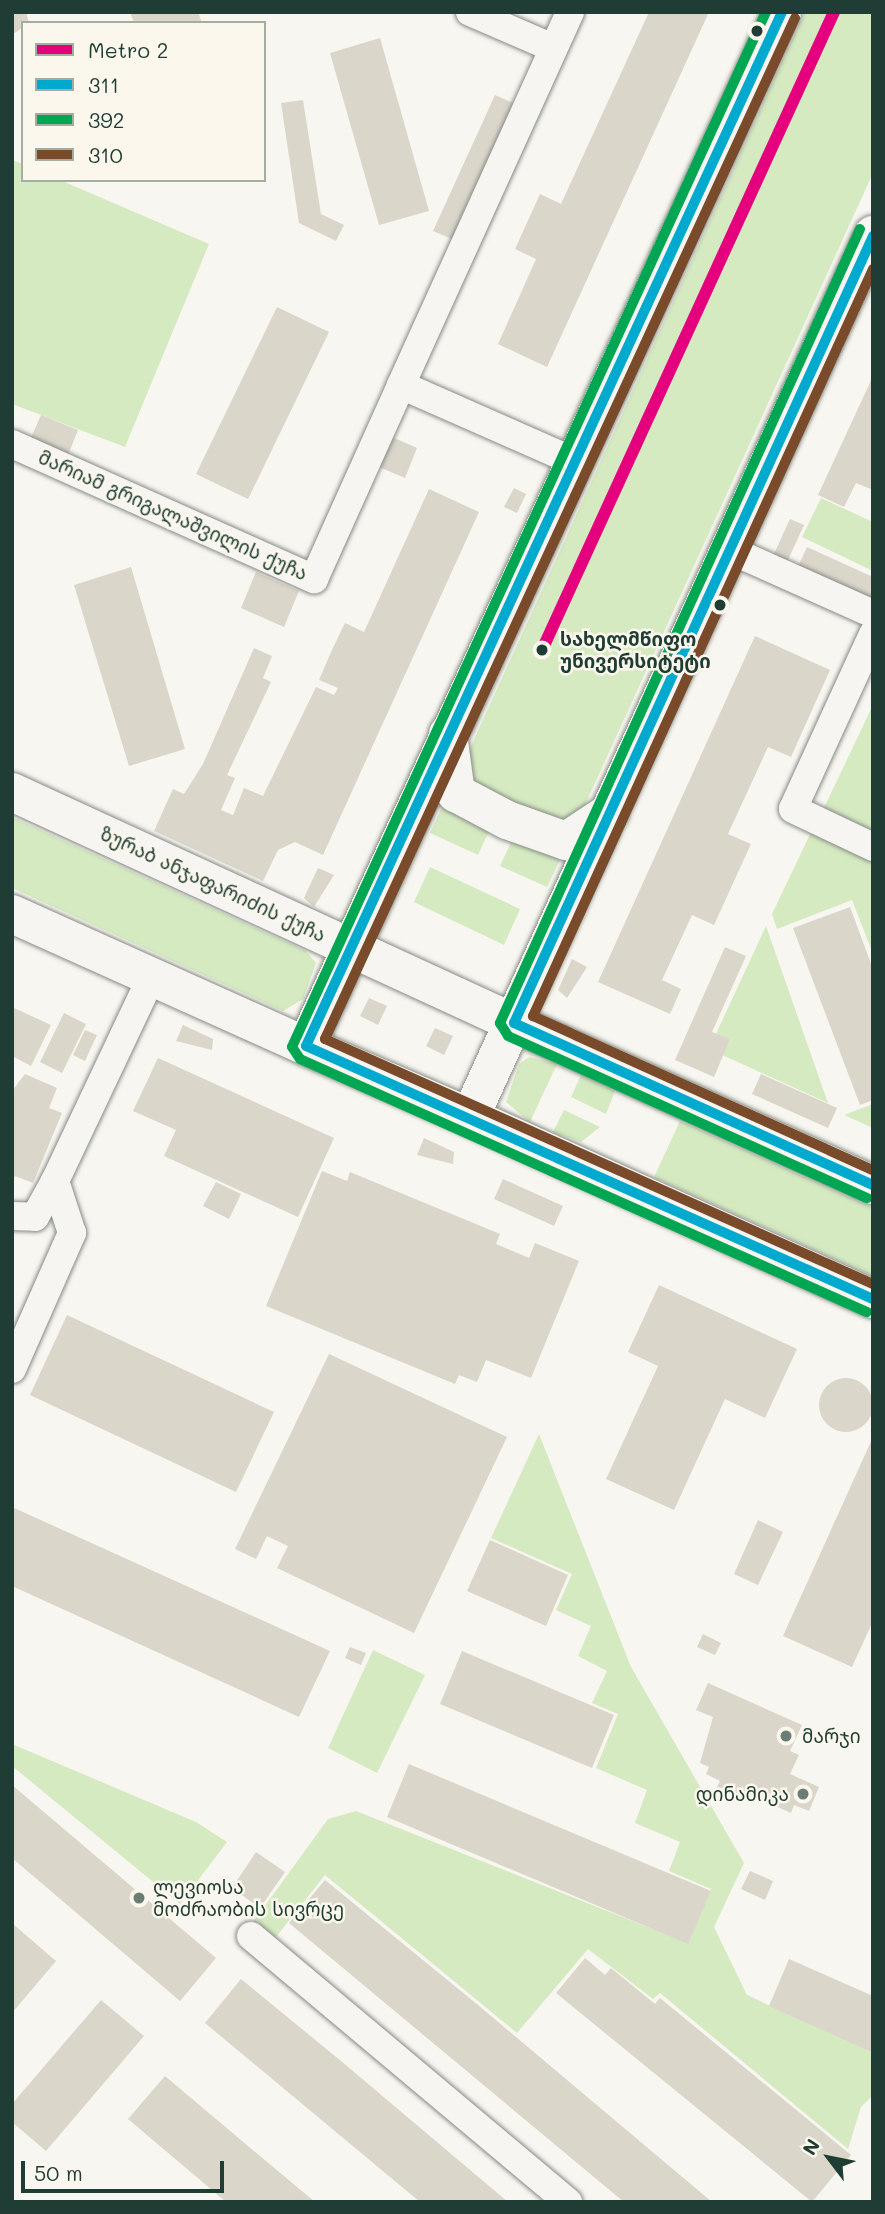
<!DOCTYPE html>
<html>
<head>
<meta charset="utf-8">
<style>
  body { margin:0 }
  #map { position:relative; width:885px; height:2214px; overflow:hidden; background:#f8f6f0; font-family:Mali,"Noto Sans Georgian",sans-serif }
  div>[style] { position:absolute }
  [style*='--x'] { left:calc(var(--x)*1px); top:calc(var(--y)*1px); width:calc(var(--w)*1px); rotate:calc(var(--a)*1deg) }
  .green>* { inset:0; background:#d5eac1 }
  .building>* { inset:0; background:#dbd6ca }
  .round { border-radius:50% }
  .roads { filter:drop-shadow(0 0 2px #868b86) drop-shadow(0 0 2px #868b86) }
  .street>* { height:28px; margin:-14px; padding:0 14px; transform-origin:14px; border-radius:14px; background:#f6f5f1 }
  .secondary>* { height:38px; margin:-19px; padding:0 19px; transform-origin:19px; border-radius:19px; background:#f6f5f1 }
  .primary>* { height:38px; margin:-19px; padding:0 19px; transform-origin:19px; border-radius:19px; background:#f6f5f1 }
  .bus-1>* { height:10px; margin:-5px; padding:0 5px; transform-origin:5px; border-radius:5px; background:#00a9ce }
  .bus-2>* { height:10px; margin:-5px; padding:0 5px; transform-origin:5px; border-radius:5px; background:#00a651 }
  .bus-3>* { height:10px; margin:-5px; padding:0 5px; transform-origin:5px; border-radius:5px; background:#7a4b2a }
  .metro-1>* { height:12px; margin:-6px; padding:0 6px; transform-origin:6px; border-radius:6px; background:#e5007d }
  .dots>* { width:19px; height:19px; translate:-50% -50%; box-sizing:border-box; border:4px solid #fbf7ec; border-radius:50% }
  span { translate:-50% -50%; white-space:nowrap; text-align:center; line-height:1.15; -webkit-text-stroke:5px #fbf7ec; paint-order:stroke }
  .street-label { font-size:19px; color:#1f3d34 }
  .stop-label { font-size:19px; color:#1f3d34; font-weight:700 }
  .left { translate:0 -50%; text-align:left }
  .poi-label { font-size:19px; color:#1f3d34 }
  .right { translate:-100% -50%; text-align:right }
  .frame { position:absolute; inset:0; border:14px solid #1f3d34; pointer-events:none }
  .legend { position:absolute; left:21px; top:21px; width:245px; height:161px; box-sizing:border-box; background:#fbf7ec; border:2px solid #a3ada2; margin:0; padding:9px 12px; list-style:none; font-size:21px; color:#1f3d34 }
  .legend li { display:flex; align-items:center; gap:14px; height:35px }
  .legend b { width:35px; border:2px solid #a3ada2 }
  .north { position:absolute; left:794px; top:2123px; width:70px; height:70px; -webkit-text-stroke:5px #fbf7ec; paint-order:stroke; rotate:302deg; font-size:19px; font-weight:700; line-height:28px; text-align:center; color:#1f3d34 }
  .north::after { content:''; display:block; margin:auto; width:24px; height:32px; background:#1f3d34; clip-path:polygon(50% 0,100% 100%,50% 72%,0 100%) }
  .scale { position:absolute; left:21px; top:2161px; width:203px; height:32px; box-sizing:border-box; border:4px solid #1f3d34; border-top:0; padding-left:9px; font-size:21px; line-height:24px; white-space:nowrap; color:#1f3d34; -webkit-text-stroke:5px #fbf7ec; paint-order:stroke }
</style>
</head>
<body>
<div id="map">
  <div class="green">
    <div style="clip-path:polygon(805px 12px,873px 12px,873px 173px,579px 818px,560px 829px,467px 787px,462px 766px)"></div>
    <div style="clip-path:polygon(12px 160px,23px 164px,23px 180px,60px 180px,209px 244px,125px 447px,12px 404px)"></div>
    <div style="clip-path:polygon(821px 498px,873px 522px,873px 571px,802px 537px)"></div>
    <div style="clip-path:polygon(873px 705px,873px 838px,821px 814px)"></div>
    <div style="clip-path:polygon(443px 805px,491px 827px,478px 855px,430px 833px)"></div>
    <div style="clip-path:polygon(12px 817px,306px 951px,316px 963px,303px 999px,283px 1011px,12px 888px)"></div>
    <div style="clip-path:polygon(813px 828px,873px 856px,873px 954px,852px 900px,777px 929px,772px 914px)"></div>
    <div style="clip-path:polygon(513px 838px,560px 860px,547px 887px,500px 866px)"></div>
    <div style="clip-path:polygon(430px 867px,520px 909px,504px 945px,414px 902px)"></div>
    <div style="clip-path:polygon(766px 926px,828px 1103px,709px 1049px)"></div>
    <div style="clip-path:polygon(529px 1057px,557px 1064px,530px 1122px,506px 1102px,519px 1064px)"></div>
    <div style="clip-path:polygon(581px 1075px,615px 1091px,606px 1114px,571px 1097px)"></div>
    <div style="clip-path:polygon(873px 1104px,873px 1128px,844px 1115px)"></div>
    <div style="clip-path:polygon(564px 1110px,600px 1127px,581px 1142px,553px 1132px)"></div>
    <div style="clip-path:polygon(680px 1121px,873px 1208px,873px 1276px,654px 1177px)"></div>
    <div style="clip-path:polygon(539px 1434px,631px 1667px,744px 1863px,714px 1927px,747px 1995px,873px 2053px,873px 2095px,861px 2107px,848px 2149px,660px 1993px,653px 1999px,588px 1949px,517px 2033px,325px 1875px,272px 1942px,251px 1925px,328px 1819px,356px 1811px,688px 1943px,711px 1889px,669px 1871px,680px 1842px,635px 1823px,647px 1790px,596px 1768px,618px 1714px,592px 1703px,607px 1671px,578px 1656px,591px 1626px,556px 1610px,572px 1574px,491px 1538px)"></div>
    <div style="clip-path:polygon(373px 1650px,425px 1675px,377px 1773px,328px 1748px)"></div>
    <div style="clip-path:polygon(12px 1744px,196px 1822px,227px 1842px,180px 1904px,12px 1766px)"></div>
  </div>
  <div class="building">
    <div style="clip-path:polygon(12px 12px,26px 12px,29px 23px,12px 35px)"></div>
    <div style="clip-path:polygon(130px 12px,198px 12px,202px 23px,134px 23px)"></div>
    <div style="clip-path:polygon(649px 12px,709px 12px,547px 367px,498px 344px,536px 259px,515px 249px,540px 194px,561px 204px)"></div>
    <div style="clip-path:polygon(380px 38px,429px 211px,379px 225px,330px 53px)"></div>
    <div style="clip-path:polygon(495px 95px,515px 104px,454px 240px,433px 231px)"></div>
    <div style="clip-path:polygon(303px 100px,321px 214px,344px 225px,336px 241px,299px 223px,281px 103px)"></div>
    <div style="clip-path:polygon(277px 307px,329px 332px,248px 499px,196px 474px)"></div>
    <div style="clip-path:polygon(873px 376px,873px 490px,856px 483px,844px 507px,818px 495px)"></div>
    <div style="clip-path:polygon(41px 415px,78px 430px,68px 455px,30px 440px)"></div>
    <div style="clip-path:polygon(385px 434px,417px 448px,405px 478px,372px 464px)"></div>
    <div style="clip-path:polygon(514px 488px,526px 494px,517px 513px,504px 507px)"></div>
    <div style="clip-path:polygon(429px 489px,479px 512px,323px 855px,295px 842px,278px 850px,263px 881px,154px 831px,173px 789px,184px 794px,203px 764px,254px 648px,272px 656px,263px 678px,271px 682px,227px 775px,235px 778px,221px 810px,233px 815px,244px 788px,263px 796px,316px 687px,334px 695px,338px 688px,319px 680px,331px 652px,345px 623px,364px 632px)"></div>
    <div style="clip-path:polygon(790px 519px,804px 525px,786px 564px,772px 558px)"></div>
    <div style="clip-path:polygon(807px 547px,873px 577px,873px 607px,796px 571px)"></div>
    <div style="clip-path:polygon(131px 567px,185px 749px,129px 766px,74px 585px)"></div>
    <div style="clip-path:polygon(256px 572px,299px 591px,284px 627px,241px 608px)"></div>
    <div style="clip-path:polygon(755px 636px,830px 670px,791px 757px,768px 747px,728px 834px,751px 844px,714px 925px,692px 915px,662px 980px,681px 989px,670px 1014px,598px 982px)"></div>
    <div style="clip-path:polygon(318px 868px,334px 875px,314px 907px,304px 898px)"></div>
    <div style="clip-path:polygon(850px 907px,873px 969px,873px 1100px,860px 1105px,793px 928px)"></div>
    <div style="clip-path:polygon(725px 947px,746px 956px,712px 1032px,730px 1039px,714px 1077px,675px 1060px)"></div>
    <div style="clip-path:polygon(572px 959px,587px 967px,567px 998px,558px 990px)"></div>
    <div style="clip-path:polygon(369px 998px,387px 1006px,378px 1025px,360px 1016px)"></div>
    <div style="clip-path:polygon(12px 1007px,51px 1025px,31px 1066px,12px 1056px)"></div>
    <div style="clip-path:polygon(64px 1013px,86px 1024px,62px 1073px,40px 1062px)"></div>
    <div style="clip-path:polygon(183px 1025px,213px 1039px,212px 1050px,176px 1041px)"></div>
    <div style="clip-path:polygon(435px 1028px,453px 1036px,444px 1055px,426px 1046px)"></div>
    <div style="clip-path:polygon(85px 1030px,97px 1035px,85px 1061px,73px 1055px)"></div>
    <div style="clip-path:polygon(158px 1058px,334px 1138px,298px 1217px,164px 1156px,176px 1130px,133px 1111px)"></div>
    <div style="clip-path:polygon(25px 1074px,57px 1088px,49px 1108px,62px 1113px,33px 1183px,15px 1176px,12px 1183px,12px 1091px)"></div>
    <div style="clip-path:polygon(761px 1074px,837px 1108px,828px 1128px,752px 1094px)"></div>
    <div style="clip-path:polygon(424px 1138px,454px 1152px,453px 1164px,417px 1155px)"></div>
    <div style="clip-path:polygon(322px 1171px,347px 1181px,350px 1172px,500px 1234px,496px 1244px,529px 1258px,535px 1243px,579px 1261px,531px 1378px,486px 1360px,477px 1382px,459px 1375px,455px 1384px,266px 1306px)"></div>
    <div style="clip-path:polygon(503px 1179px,563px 1206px,554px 1226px,494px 1199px)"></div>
    <div style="clip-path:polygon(216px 1182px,241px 1194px,229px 1219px,203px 1206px)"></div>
    <div style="clip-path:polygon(659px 1285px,797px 1349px,765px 1418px,725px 1399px,674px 1510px,606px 1479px,658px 1366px,628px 1352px)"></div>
    <div style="clip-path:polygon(67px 1315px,274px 1412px,236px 1492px,30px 1395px)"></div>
    <div style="clip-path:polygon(329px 1354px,507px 1437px,414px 1633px,277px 1568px,288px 1546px,267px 1536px,256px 1559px,235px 1549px)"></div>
    <div class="round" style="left:819px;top:1378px;width:54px;height:54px"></div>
    <div style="clip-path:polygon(873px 1437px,873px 1621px,852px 1667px,783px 1636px)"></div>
    <div style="clip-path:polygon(12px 1507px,330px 1651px,299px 1717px,12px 1586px)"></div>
    <div style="clip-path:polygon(758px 1520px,783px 1532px,758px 1585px,734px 1574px)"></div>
    <div style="clip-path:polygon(490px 1540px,568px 1575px,546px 1626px,467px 1591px)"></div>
    <div style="clip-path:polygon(703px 1634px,721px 1643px,715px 1655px,697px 1647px)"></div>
    <div style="clip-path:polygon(350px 1647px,366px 1653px,361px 1665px,345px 1658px)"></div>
    <div style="clip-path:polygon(462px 1651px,614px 1715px,592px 1768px,440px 1704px)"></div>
    <div style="clip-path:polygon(708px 1683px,802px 1725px,790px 1751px,799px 1755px,790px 1774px,819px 1787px,809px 1811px,794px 1805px,791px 1813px,751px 1795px,748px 1801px,717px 1787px,720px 1781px,706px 1774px,709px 1767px,700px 1763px,713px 1717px,696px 1710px)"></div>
    <div style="clip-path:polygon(409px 1764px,711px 1891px,688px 1944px,387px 1817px)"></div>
    <div style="clip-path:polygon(12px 1785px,216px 1958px,180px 2001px,12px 1858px)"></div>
    <div style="clip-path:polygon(256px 1852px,285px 1872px,260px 1908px,232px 1888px)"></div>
    <div style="clip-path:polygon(750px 1871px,773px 1881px,765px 1900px,741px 1889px)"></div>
    <div style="clip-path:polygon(325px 1880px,478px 2005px,712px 2202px,624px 2202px,289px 1923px)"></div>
    <div style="clip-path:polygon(13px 1924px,56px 1961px,12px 2013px,12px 1926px)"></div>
    <div style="clip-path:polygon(585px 1958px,605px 1975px,611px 1968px,655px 2004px,660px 1998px,851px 2155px,812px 2202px,556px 1993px)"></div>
    <div style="clip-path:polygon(789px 1959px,873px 1996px,873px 2053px,769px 2006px)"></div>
    <div style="clip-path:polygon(241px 1979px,341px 2061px,508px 2202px,420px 2202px,205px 2023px)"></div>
    <div style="clip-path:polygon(101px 2000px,144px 2036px,46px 2151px,12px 2122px,12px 2104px)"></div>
    <div style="clip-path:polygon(165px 2076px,260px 2156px,315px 2202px,226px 2202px,128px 2119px)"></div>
  </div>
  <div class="roads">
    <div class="street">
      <div style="--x:470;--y:12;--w:90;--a:23.4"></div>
      <div style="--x:401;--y:385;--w:409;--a:-65.6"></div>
      <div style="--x:12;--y:444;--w:331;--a:24.1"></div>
      <div style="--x:314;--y:579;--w:213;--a:-65.8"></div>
      <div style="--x:401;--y:385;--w:188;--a:23.8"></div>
      <div style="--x:730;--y:550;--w:157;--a:24.1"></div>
      <div style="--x:873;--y:634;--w:192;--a:114.6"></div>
      <div style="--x:793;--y:809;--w:89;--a:25.4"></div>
      <div style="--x:12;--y:1216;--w:23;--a:2"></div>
      <div style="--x:35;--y:1217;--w:41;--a:-60.9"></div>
      <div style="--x:12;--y:1369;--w:149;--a:-66.2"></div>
      <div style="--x:72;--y:1233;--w:55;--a:-108.1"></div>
      <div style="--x:55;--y:1181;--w:225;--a:-64.7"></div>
      <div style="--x:251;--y:1936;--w:414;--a:40"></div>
    </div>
    <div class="secondary">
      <div style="--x:12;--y:792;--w:371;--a:24.7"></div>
      <div style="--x:12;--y:914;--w:322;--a:24.2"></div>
      <div style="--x:514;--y:1023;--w:394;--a:24.3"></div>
      <div style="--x:470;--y:1117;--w:442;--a:24.3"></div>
    </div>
    <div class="primary">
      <div style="--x:782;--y:12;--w:1138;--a:114.72"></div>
      <div style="--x:306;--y:1046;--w:179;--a:23.4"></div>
      <div style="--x:470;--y:1117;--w:970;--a:-65.44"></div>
      <div style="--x:448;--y:734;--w:60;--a:82.3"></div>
      <div style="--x:456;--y:793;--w:58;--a:27.9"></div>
      <div style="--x:507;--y:820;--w:63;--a:19.6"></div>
      <div style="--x:566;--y:841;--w:53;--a:-33.4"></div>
      <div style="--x:349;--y:947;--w:182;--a:24.7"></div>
    </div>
  </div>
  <div class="bus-1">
    <div style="--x:782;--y:12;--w:1138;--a:114.72"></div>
    <div style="--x:306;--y:1046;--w:621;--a:24.05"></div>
    <div style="--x:873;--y:236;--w:865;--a:114.52"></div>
    <div style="--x:514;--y:1023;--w:394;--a:24.3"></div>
  </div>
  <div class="bus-2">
    <div style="--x:766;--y:12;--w:1138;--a:114.61"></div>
    <div style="--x:292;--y:1047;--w:14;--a:56"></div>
    <div style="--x:300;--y:1059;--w:621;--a:24.05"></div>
    <div style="--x:860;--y:229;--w:872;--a:114.39"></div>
    <div style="--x:500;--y:1023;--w:15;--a:58"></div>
    <div style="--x:508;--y:1036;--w:394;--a:24.3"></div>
  </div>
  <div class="bus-3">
    <div style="--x:795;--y:18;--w:1124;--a:114.72"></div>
    <div style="--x:325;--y:1039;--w:600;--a:24.09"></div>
    <div style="--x:873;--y:269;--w:821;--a:114.47"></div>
    <div style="--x:533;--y:1016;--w:373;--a:24.4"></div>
  </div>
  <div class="metro-1">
    <div style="--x:542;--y:650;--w:702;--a:-65.41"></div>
  </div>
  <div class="dots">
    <div style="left:757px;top:31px;background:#1f3d34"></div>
    <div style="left:720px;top:605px;background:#1f3d34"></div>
    <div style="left:542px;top:650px;background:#1f3d34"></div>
    <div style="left:786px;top:1736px;background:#6b7e76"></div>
    <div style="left:803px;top:1794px;background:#6b7e76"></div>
    <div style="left:139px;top:1898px;background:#6b7e76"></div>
  </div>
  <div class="street-label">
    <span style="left:173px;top:515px;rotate:24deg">მარიამ გრიგალაშვილის ქუჩა</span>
    <span style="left:213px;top:884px;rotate:25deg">ზურაბ ანჯაფარიძის ქუჩა</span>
  </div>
  <div class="stop-label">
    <span class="left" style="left:560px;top:650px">სახელმწიფო<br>უნივერსიტეტი</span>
  </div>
  <div class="poi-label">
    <span class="left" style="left:802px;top:1736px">მარჯი</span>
    <span class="right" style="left:789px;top:1794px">დინამიკა</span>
    <span class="left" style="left:153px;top:1898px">ლევიოსა<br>მოძრაობის სივრცე</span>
  </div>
  <div class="frame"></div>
  <ul class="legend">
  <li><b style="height:9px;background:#e5007d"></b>Metro 2</li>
  <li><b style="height:9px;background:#00a9ce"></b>311</li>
  <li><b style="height:9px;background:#00a651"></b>392</li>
  <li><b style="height:9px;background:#7a4b2a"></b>310</li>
  </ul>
  <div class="north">N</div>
  <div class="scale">50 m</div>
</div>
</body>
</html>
